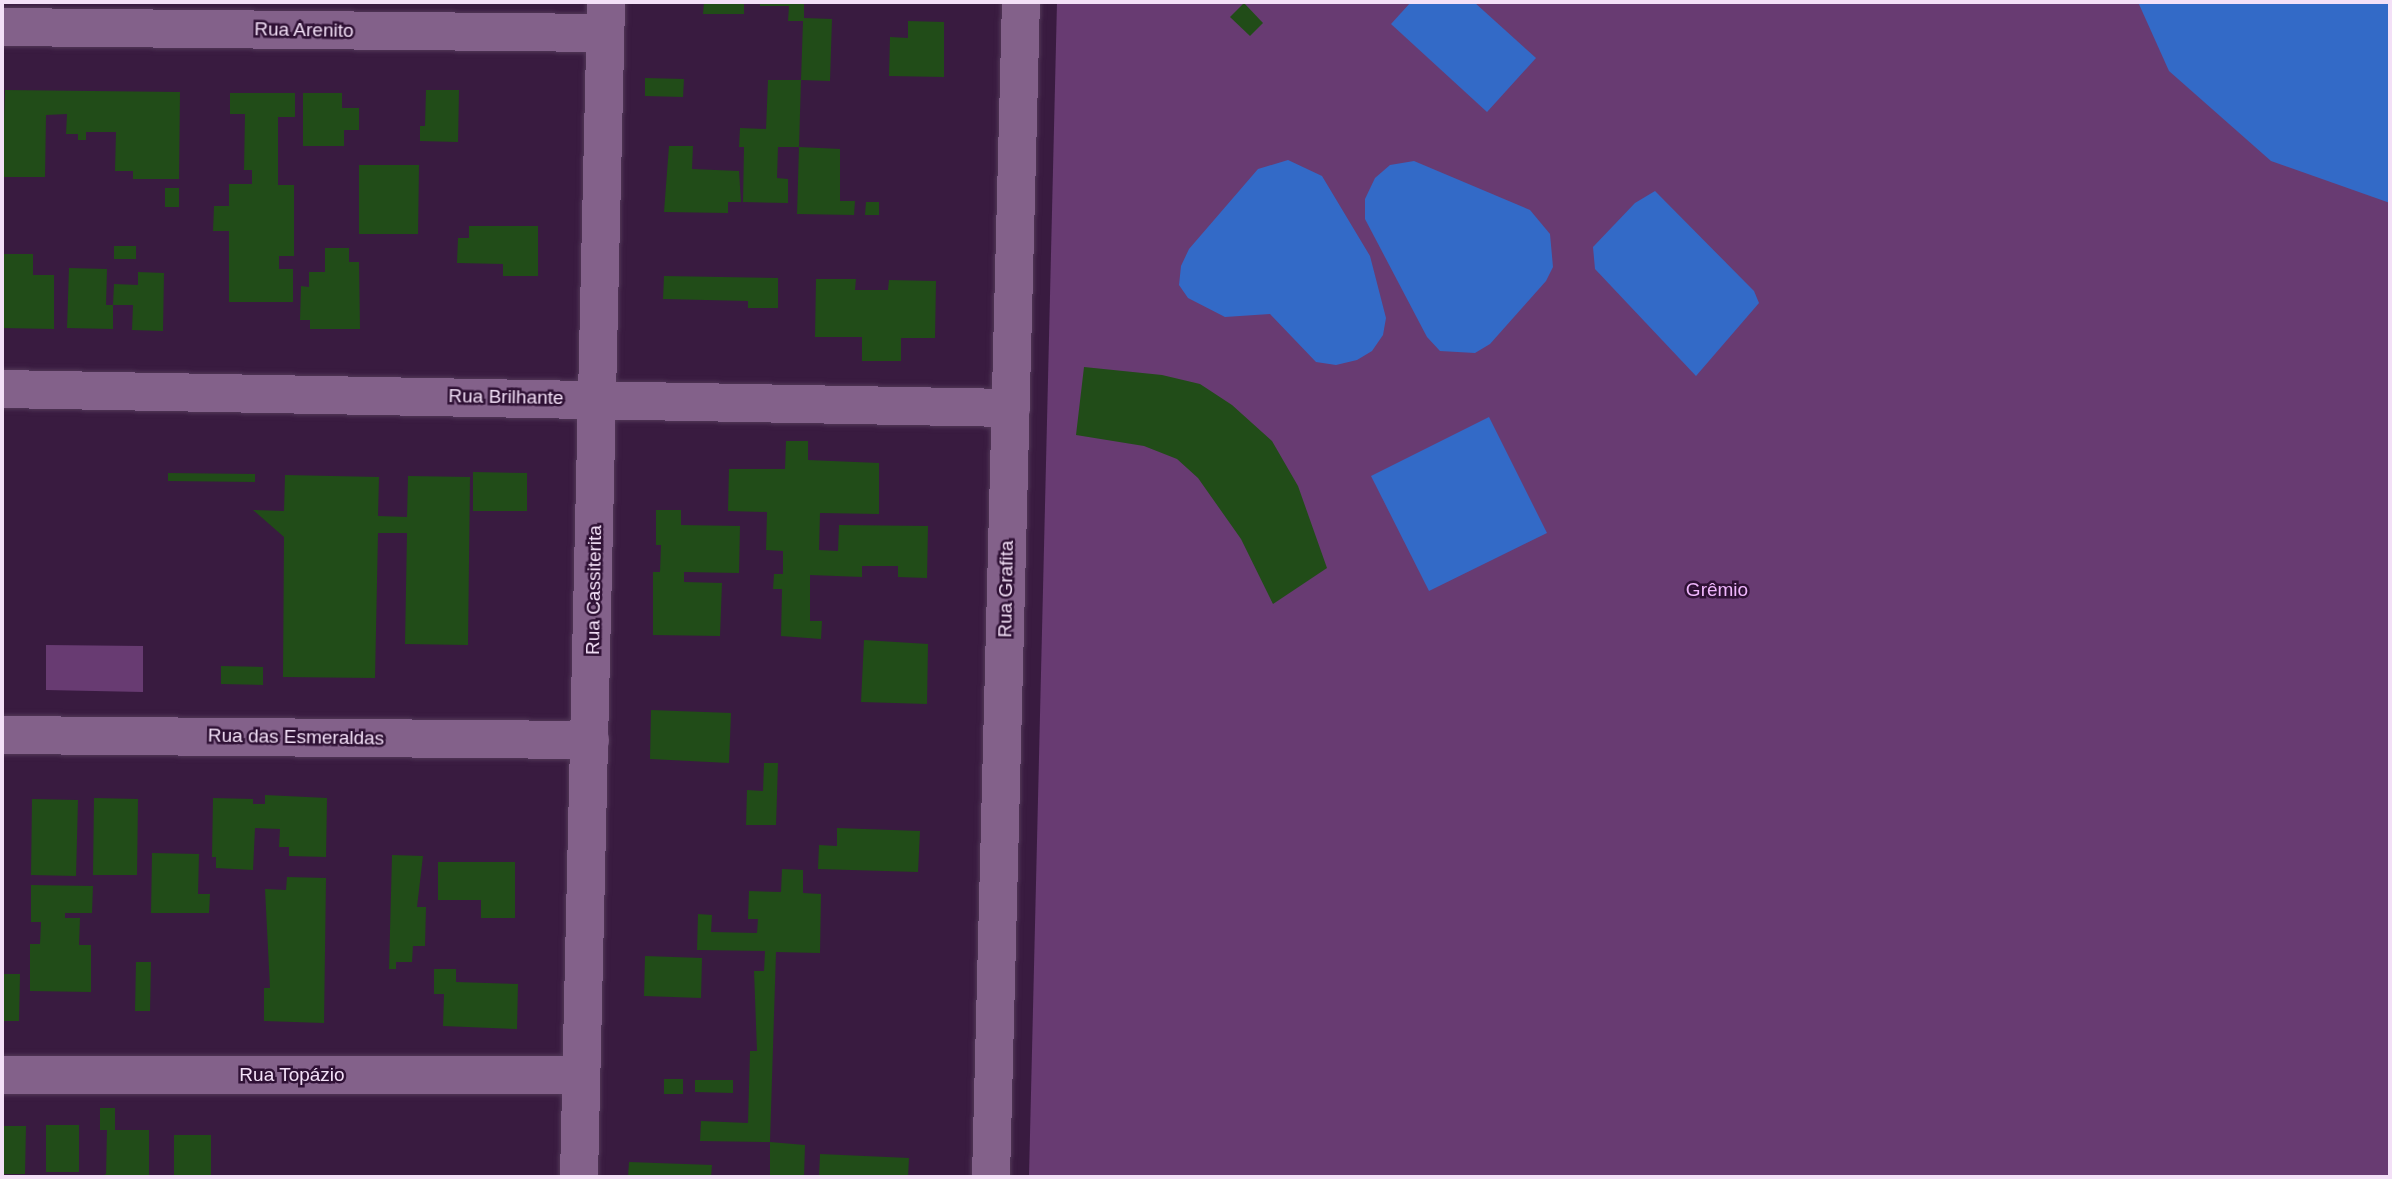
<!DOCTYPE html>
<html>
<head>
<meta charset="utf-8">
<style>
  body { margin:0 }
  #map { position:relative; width:2392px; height:1179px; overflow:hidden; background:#391b40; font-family:Helvetica,sans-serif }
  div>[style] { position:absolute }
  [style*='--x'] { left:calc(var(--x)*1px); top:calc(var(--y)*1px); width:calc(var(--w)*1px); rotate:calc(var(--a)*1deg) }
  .green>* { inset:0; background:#683b72 }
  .water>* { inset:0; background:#336ac7 }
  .building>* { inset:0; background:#214c18 }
  .roads { filter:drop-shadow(0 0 2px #523858) drop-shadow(0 0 2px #523858) }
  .minor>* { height:38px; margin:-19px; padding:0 19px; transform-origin:19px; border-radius:19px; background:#83618a }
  span { translate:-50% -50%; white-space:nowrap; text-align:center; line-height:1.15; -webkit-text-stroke:5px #2f1135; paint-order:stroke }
  .street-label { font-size:19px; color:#f3e0f7 }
  .park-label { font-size:19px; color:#f0b7fd }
  .frame { position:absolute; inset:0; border:4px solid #f3e0f7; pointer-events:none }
</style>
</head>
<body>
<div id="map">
  <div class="green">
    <div style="clip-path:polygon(1057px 2px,2390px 2px,2390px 1177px,1029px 1177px)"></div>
    <div style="clip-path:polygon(46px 645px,143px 646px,143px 692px,46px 690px)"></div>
  </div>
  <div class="water">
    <div style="clip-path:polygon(1411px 2px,1474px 2px,1536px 58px,1487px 112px,1391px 24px)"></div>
    <div style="clip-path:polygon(2138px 2px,2390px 2px,2390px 203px,2271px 161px,2169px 71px)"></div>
    <div style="clip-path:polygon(1288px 160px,1322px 176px,1370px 256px,1386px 318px,1383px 335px,1372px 351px,1357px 360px,1336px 365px,1316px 362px,1270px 314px,1225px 317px,1188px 298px,1179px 285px,1181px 266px,1189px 249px,1258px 169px)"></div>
    <div style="clip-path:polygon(1414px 161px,1530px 210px,1550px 234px,1553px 267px,1546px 281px,1490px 344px,1475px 353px,1440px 351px,1427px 337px,1365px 219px,1365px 199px,1375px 178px,1390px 165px)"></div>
    <div style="clip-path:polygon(1655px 191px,1754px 291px,1759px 303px,1696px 376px,1595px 269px,1593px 247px,1635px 203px)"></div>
    <div style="clip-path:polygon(1489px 417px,1547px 533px,1429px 591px,1371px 476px)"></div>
  </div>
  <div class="building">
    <div style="clip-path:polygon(704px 2px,744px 2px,744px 14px,703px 14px)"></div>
    <div style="clip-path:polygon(760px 2px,804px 2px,804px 18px,832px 19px,830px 81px,801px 80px,803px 21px,788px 21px,789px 6px,760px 6px)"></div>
    <div style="clip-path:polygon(1244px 3px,1263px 23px,1250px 36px,1230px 17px)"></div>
    <div style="clip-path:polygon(908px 21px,944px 22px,944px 77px,889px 76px,890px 37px,908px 38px)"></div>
    <div style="clip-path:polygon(645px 78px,684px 79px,683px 97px,645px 96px)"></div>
    <div style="clip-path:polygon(768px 80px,801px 80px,799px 147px,778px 147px,777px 178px,788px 179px,788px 203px,743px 202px,744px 147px,739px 147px,740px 128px,766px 129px)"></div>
    <div style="clip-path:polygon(5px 90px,180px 92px,179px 179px,133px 179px,133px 171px,115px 171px,116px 132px,86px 132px,86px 140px,78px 140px,78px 134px,66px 134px,67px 114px,46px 115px,45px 177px,2px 177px)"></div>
    <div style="clip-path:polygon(426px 90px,459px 90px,458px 142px,420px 141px,420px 126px,425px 126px)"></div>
    <div style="clip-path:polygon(230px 93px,295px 93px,295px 117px,278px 117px,278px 185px,294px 185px,294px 256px,279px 256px,279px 269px,293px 269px,293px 302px,229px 302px,229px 231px,213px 231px,214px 206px,229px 206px,229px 184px,252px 184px,252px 170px,244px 170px,245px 114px,230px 114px)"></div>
    <div style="clip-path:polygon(303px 93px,342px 93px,342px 108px,359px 108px,359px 130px,344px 130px,344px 146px,303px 146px)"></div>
    <div style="clip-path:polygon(669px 146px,693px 146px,692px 169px,739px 171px,741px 202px,728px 202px,728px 213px,664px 212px)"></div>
    <div style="clip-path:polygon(799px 147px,840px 149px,840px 201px,855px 201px,854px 215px,797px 214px)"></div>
    <div style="clip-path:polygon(359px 165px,419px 165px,418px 234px,359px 234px)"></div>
    <div style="clip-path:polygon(165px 188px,179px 188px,179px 207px,165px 207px)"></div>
    <div style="clip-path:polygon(866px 202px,879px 202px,879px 215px,865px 215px)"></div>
    <div style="clip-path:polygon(469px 226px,538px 226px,538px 276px,503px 276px,503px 264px,457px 263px,458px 238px,469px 238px)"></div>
    <div style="clip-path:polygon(114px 246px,136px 246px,136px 259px,114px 259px)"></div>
    <div style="clip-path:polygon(325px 248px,349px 248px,349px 262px,359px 262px,360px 329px,310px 329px,310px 320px,300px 320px,301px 286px,309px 287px,309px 272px,325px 272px)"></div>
    <div style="clip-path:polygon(2px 254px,33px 254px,33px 275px,54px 275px,54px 329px,2px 328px)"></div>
    <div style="clip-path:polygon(69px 268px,107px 269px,106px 305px,113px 305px,113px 329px,67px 328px)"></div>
    <div style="clip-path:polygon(138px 272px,164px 273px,163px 331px,132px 330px,133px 305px,113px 305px,114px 284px,138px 285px)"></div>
    <div style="clip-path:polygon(664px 276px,778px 278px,778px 308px,748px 308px,748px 301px,663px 299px)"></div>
    <div style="clip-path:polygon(816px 279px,856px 279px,855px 290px,888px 290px,889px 280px,936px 281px,935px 338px,901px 338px,901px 361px,862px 361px,862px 337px,815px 337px)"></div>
    <div style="clip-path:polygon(1084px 367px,1162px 375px,1200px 384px,1232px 405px,1272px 441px,1298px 486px,1327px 568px,1273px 604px,1241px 539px,1198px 478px,1177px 459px,1144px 446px,1076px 435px)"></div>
    <div style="clip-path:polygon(786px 441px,808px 441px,808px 460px,879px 463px,879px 514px,820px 513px,819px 550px,838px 551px,839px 525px,928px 526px,927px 578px,898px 577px,898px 566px,862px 566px,862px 577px,810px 575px,810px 621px,822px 621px,821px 639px,781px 636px,782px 589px,773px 589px,774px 574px,783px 574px,783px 551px,766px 550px,767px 512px,728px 511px,729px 469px,785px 469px)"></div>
    <div style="clip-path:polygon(473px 472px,527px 473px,527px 511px,473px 511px)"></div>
    <div style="clip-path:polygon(168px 473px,255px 474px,255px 482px,168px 481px)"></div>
    <div style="clip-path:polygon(285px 475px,379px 477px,378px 516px,407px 517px,408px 476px,470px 477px,468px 645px,405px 644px,407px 533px,378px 533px,375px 678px,283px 677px,284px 537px,253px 510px,284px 511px)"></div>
    <div style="clip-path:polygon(656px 510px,681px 510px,681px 525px,740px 526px,739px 573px,684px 572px,684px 582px,722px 583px,720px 636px,653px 635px,653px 572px,660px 572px,661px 545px,656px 545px)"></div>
    <div style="clip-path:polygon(864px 640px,928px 644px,927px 704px,861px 702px)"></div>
    <div style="clip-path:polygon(221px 666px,263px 667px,263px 685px,221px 684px)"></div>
    <div style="clip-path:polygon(651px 710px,731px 713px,729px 763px,650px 759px)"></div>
    <div style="clip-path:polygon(764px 763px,778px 763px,776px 825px,746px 825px,747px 790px,763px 791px)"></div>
    <div style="clip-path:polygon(265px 795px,327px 798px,326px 857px,289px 856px,289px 847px,279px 847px,280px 829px,255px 828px,253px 870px,216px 868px,216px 857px,212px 857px,213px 798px,253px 799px,253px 804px,265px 804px)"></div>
    <div style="clip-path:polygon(94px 798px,138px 799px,137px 875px,93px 875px)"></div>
    <div style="clip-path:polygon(32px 799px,78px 800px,76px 876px,31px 875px)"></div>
    <div style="clip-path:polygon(837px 828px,920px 831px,918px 872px,818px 869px,819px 845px,837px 846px)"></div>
    <div style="clip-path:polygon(152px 853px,199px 854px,198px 894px,210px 894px,209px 913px,151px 913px)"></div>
    <div style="clip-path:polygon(392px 855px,423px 856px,417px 907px,426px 907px,425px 946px,413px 946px,412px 962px,396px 962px,396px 969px,389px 969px)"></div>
    <div style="clip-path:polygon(438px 862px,515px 862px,515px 918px,481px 918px,481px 900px,438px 900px)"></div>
    <div style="clip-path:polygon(782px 869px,803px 870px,803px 893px,821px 894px,820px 953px,776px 952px,770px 1142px,805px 1145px,804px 1177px,770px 1177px,770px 1142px,700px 1141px,701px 1121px,748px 1123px,750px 1051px,757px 1051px,754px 971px,764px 971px,765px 951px,697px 950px,698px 914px,712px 915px,711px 932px,757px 933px,758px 919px,748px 919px,749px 891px,781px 892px)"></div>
    <div style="clip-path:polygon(287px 877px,326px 878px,324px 1023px,264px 1021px,264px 988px,270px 988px,265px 889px,286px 890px)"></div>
    <div style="clip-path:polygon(31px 885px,93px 886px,92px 913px,65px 913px,65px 918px,80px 918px,79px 945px,91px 945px,91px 992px,30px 991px,30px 944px,40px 944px,41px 922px,31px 922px)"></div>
    <div style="clip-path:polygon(645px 956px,702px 958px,701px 998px,644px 996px)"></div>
    <div style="clip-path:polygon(136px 962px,151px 962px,150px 1011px,135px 1011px)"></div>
    <div style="clip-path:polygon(434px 969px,456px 969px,456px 982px,518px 984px,517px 1029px,443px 1026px,444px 994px,434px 994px)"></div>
    <div style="clip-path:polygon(2px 974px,20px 974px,19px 1021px,2px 1021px)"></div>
    <div style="clip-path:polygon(664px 1079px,683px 1079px,683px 1094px,664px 1094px)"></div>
    <div style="clip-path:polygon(695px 1080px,733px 1080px,733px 1093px,695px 1092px)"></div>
    <div style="clip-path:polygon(100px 1108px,115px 1108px,115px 1130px,149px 1130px,149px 1177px,100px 1177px,106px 1174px,107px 1130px,100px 1130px)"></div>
    <div style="clip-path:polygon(46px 1125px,79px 1125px,79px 1172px,46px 1172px)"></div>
    <div style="clip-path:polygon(2px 1126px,26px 1126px,25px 1174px,2px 1174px)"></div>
    <div style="clip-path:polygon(174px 1135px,211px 1135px,211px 1177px,174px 1177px)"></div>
    <div style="clip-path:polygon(820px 1154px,909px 1158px,908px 1177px,819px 1177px)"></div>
    <div style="clip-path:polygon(629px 1162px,712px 1165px,711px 1177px,628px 1177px)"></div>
  </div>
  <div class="roads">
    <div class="minor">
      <div style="--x:2;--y:27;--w:603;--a:0.57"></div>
      <div style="--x:2;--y:389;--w:1009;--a:1.08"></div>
      <div style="--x:2;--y:735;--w:588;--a:0.49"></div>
      <div style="--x:2;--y:1075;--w:579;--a:0"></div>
      <div style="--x:579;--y:1177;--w:1175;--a:-88.68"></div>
      <div style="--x:991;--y:1177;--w:1175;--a:-88.54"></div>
    </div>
  </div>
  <div class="street-label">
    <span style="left:304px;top:30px;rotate:1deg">Rua Arenito</span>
    <span style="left:506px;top:397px;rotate:1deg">Rua Brilhante</span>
    <span style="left:1006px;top:589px;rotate:-89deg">Rua Grafita</span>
    <span style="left:594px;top:590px;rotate:-89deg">Rua Cassiterita</span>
    <span style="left:296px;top:737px;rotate:1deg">Rua das Esmeraldas</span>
    <span style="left:292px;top:1075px">Rua Topázio</span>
  </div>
  <div class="park-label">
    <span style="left:1717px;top:590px">Grêmio</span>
  </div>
  <div class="frame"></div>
</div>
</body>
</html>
